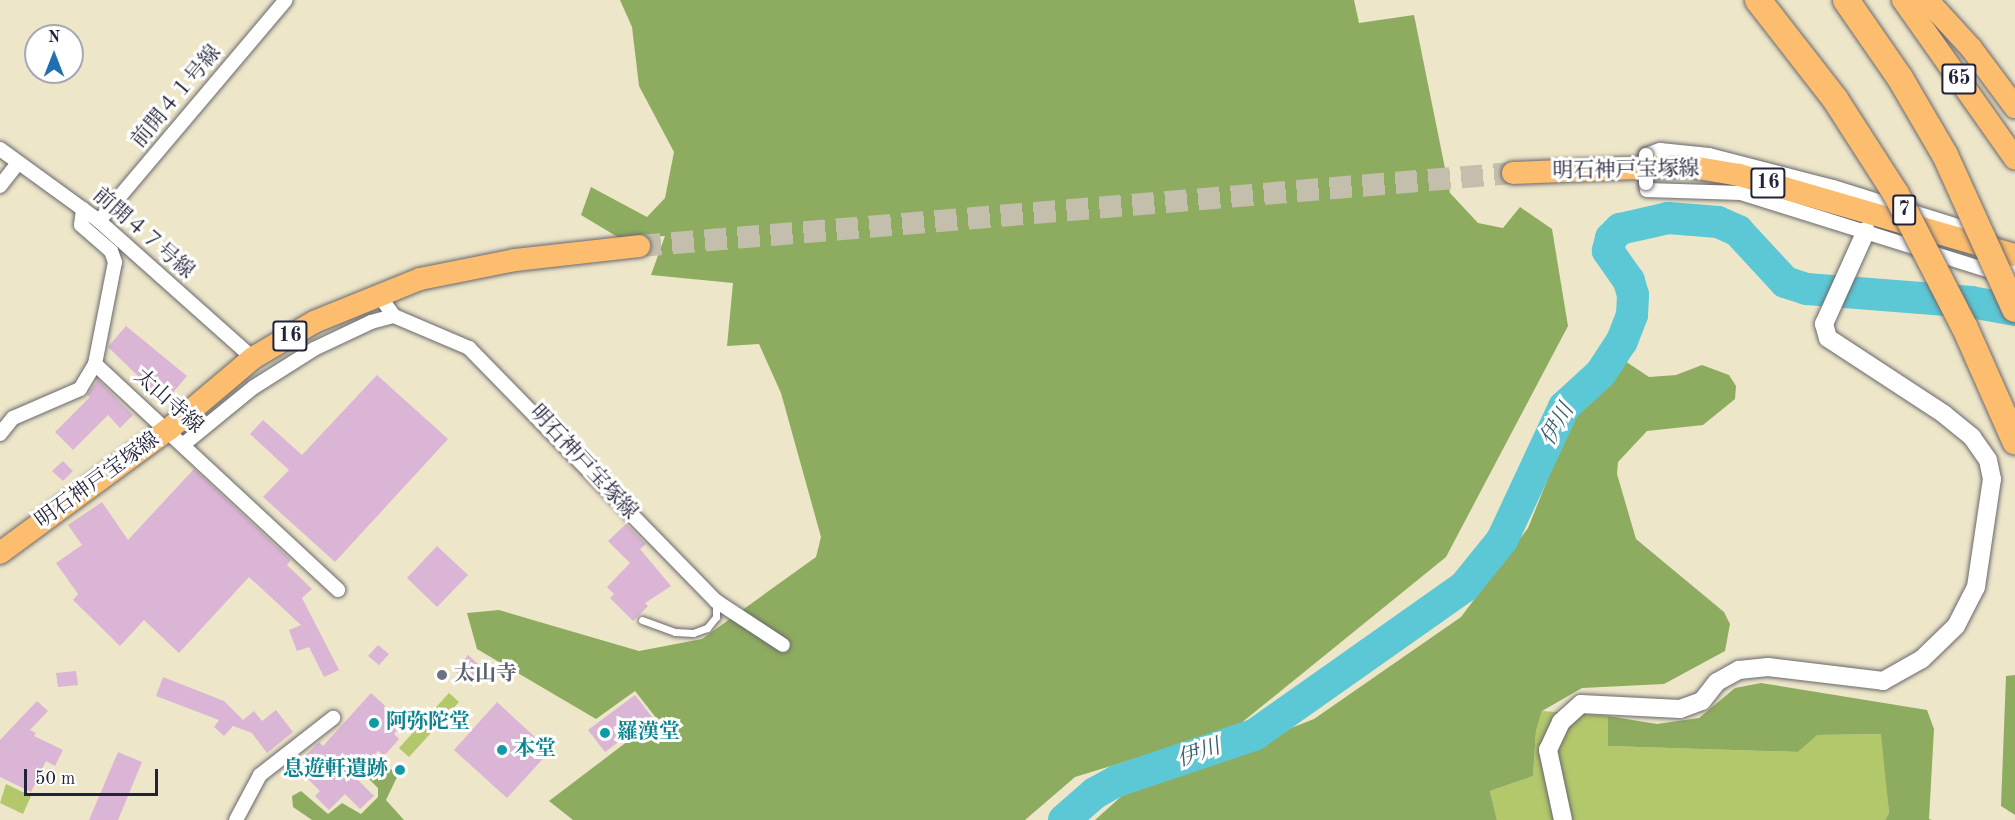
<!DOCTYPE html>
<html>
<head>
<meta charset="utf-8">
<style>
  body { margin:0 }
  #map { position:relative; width:2015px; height:820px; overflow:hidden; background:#ede6c9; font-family:"Old Standard TT","Noto Serif JP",serif }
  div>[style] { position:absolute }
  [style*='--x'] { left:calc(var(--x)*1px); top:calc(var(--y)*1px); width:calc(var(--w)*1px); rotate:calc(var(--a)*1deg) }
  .green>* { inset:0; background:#b3c76b }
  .forest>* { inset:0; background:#8eac5f }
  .river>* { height:32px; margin:-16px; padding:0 16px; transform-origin:16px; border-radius:16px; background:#5cc8d5 }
  .building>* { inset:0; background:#dbb5d6 }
  .primary-tunnel>* { height:22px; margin-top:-11px; transform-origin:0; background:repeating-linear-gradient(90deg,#c4bfad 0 22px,transparent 0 33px) }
  .roads { filter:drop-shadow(0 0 2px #69676d) drop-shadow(0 0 2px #69676d) }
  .service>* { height:7px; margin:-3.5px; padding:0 3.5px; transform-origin:3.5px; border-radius:3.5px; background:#fff }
  .minor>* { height:14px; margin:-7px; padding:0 7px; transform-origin:7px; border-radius:7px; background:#fff }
  .tertiary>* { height:18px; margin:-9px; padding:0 9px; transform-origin:9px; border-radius:9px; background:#fff }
  .primary>* { height:22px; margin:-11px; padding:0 11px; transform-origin:11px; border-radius:11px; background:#fcbd6e }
  .bridges { filter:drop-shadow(0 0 2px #69676d) drop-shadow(0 0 2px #69676d) }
  .minor-bridge>* { height:14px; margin:-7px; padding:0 7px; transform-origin:7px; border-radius:7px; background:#fff }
  .motorway-bridge>* { height:26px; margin:-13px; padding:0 13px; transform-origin:13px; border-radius:13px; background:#fcbd6e }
  .dots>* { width:16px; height:16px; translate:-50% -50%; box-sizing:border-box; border:3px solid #fff; border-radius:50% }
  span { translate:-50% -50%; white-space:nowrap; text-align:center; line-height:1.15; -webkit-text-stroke:6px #fff; paint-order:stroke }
  .shield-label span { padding:2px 4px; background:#fff; border:2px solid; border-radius:4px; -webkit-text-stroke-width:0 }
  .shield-label { font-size:20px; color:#22223b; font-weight:700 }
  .street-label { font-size:21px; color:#22223b }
  .worship-label { font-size:21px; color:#5b616d; font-weight:700 }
  .left { translate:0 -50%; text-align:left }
  .culture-label { font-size:21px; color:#0d838f; font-weight:700 }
  .right { translate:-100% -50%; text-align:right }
  .water-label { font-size:22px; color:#365c71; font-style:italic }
  .north { position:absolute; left:24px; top:24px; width:60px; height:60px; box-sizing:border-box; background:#fff; border:2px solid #a7a7b1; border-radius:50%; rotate:0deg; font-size:16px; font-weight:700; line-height:24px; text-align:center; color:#22223b }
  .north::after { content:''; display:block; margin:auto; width:21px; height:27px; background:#1f6fb2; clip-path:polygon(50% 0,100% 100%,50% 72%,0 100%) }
  .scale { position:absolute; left:24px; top:769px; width:134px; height:27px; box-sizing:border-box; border:3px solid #22223b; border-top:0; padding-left:8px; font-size:18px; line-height:21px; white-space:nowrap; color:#22223b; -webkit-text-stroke:4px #fff; paint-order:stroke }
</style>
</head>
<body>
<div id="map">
  <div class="green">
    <div style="clip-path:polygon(449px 693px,459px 702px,409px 757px,399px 748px)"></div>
    <div style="clip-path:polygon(1542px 711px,1608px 716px,1608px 746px,1798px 752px,1816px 735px,1882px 734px,1889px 813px,1885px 820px,1497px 820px,1490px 791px,1533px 776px,1536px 731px)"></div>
    <div style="clip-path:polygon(6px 784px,31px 796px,23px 814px,0 803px)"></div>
  </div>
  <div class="forest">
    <div style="clip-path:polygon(620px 0,1354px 0,1359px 23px,1414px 15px,1450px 193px,1478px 223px,1503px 228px,1520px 207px,1552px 229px,1568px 326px,1446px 557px,1235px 728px,1075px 777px,1025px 820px,573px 820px,549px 801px,657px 719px,635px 691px,596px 719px,477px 649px,467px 613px,499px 610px,639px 651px,702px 639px,816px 557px,821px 537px,781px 393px,759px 344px,727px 346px,733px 283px,651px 275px,665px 236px,621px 239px,581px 215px,591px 187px,647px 217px,665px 198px,674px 152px,639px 86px,632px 27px)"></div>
    <div style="clip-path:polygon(1625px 361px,1649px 377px,1676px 375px,1702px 365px,1729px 375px,1736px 386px,1735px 399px,1703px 425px,1647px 431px,1618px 462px,1617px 474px,1636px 539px,1724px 612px,1730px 624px,1725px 651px,1664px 684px,1582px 688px,1542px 711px,1536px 731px,1533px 776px,1490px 791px,1497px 820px,1095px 820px,1124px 794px,1314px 719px,1461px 617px,1528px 528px,1574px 414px)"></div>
    <div style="clip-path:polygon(2015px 675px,2015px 815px,2001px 806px,2006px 676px)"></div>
    <div style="clip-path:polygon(1761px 683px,1927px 710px,1934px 729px,1929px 819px,1932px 820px,1885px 820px,1889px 813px,1881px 734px,1817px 735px,1798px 752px,1608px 746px,1608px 716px,1657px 724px,1699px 718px,1735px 688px)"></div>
    <div style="clip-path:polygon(376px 762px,382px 762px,398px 775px,386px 800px,404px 820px,312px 820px,293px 807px,292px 796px,301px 791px,328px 814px,342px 803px,361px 814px,378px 797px,378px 788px,366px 776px)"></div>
  </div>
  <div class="river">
    <div style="--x:1064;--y:820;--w:41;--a:-41.1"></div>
    <div style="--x:1095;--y:793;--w:25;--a:-29"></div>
    <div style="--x:1117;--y:781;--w:145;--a:-18.6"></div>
    <div style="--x:1254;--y:735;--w:257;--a:-35.2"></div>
    <div style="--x:1464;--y:587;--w:60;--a:-51"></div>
    <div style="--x:1502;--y:540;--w:147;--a:-65"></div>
    <div style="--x:1564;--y:407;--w:50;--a:-42.6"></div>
    <div style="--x:1601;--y:373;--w:38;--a:-57"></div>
    <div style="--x:1622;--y:341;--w:28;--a:-69"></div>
    <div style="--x:1632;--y:315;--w:20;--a:-87"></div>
    <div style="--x:1633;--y:295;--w:15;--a:-106"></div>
    <div style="--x:1629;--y:281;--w:37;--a:-125"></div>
    <div style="--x:1608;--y:251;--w:13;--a:-77"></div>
    <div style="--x:1611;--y:238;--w:13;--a:-45"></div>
    <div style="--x:1620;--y:229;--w:49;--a:-12.9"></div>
    <div style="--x:1668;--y:218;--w:50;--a:4.6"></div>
    <div style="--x:1718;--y:222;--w:22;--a:24"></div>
    <div style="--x:1738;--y:231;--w:69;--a:47.3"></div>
    <div style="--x:1785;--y:282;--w:23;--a:18"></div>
    <div style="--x:1807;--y:289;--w:165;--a:4.5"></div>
    <div style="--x:1971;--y:302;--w:45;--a:10.3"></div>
  </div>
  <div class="building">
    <div style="clip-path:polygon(126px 326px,187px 376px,165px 402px,108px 347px)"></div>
    <div style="clip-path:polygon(377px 375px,448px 439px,335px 562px,263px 497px,289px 470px,250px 434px,263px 420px,302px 455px)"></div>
    <div style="clip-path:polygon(98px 380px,133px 415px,120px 428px,108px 415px,73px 450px,55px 432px,90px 397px,87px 395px)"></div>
    <div style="clip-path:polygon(63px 461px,73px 471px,63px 481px,52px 471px)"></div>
    <div style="clip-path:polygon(194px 469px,291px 560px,287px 565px,312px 589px,302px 598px,339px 670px,324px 677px,309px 647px,297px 651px,289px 630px,301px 625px,249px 577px,179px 653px,144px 620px,120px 646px,73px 600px,78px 594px,56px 563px,82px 545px,68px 525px,102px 502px,128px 540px)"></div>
    <div style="clip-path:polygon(626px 524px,646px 544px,640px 549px,671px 586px,645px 603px,648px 606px,633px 621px,610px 598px,614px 594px,607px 587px,630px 563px,608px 541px)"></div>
    <div style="clip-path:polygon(437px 546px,468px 575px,437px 607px,407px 578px)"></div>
    <div style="clip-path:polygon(378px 645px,389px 654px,379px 665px,368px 656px)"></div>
    <div style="clip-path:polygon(468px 655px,486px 671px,472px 686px,455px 671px)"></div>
    <div style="clip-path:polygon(76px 671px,78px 685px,58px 687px,56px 673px)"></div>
    <div style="clip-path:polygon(163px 677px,224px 701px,243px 720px,254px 711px,262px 721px,276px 710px,293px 732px,267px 753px,252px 733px,233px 726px,224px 736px,214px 727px,219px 720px,156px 696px)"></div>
    <div style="clip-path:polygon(371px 693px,404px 723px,394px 734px,399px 739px,384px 756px,378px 751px,355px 777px,374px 796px,360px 809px,345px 794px,329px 810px,315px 796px,320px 791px,295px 766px,319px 742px,323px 746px)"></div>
    <div style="clip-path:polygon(635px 695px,652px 717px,605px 752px,588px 730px)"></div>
    <div style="clip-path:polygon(37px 701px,48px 711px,30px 730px,36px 733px,34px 736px,63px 750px,55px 766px,46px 761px,31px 792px,0 777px,0 740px)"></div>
    <div style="clip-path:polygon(497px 702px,550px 751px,507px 798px,454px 750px)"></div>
    <div style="clip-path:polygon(118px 752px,142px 762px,118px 820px,89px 820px)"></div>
  </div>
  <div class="primary-tunnel">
    <div style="--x:639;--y:246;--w:877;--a:-4.77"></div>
  </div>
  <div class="roads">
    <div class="service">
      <div style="--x:642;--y:620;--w:35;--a:20"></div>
      <div style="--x:675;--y:632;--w:18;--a:3"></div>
      <div style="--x:693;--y:633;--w:15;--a:-20"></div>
      <div style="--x:707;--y:628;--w:14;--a:-51"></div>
      <div style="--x:716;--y:617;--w:15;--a:-90"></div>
    </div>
    <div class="minor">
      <div style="--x:0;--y:149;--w:122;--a:36"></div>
      <div style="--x:99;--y:221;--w:206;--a:41.7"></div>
      <div style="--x:1646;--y:155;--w:15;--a:-20"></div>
      <div style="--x:1660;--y:150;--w:49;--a:5.8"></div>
      <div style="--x:1709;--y:155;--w:128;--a:14.5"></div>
      <div style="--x:1833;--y:187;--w:154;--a:17.4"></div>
      <div style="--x:1646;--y:183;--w:7;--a:82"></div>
      <div style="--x:1647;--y:190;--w:94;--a:1.8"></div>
      <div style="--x:1741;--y:193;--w:267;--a:17.4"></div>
      <div style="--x:1996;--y:273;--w:19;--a:-12"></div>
      <div style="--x:0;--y:186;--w:29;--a:-52"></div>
      <div style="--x:83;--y:209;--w:16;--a:97"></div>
      <div style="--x:81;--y:225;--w:40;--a:41"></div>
      <div style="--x:111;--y:251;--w:12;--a:70"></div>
      <div style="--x:115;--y:262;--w:104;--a:101.1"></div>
      <div style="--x:95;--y:364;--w:332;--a:42.9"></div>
      <div style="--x:99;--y:221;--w:289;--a:-49.8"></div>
      <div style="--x:378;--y:294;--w:27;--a:54"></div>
      <div style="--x:394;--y:316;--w:82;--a:23.1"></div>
      <div style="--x:469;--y:348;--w:354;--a:45.7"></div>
      <div style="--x:716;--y:601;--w:80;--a:33.3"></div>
      <div style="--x:0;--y:434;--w:21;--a:-51"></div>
      <div style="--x:13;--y:418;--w:73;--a:-23.4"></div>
      <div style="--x:80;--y:389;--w:29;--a:-59"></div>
      <div style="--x:184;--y:444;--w:90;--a:-39.2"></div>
      <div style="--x:254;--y:387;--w:71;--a:-32.3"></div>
      <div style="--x:314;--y:349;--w:63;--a:-25.3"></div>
      <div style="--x:371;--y:322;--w:24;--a:-15"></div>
      <div style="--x:236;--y:820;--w:51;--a:-61.9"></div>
      <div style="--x:260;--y:775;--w:93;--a:-38"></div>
    </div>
    <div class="tertiary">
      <div style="--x:1563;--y:820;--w:72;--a:-102.1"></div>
      <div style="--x:1548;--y:750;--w:31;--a:-65"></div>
      <div style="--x:1561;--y:722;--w:27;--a:-42"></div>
      <div style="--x:1581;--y:704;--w:99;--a:2.9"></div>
      <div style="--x:1680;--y:709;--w:23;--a:-20"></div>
      <div style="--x:1702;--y:701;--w:24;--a:-52"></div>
      <div style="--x:1717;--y:682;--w:25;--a:-29"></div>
      <div style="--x:1739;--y:670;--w:29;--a:-6"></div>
      <div style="--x:1768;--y:667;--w:116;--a:6.9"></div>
      <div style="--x:1883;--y:681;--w:45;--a:-29.4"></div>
      <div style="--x:1922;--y:659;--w:47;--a:-44.1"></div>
      <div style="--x:1956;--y:626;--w:44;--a:-62.9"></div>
      <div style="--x:1976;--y:587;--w:109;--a:-81.6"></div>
      <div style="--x:1992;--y:479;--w:19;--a:-102"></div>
      <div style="--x:1988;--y:460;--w:28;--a:-125"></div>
      <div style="--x:1972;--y:437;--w:36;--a:-141"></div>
      <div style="--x:1944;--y:414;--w:139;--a:-146.8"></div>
      <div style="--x:1828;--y:338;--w:15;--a:-106"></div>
      <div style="--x:1824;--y:324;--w:102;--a:-65.7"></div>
    </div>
    <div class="primary">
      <div style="--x:1903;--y:0;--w:194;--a:54.8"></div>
      <div style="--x:1927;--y:0;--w:65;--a:47.5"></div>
      <div style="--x:1971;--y:48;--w:74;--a:53.3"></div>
      <div style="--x:1513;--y:173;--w:173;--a:-2.3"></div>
      <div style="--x:1686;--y:166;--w:54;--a:9.6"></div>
      <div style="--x:1739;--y:175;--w:287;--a:16.2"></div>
      <div style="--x:0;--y:553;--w:210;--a:-36.3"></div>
      <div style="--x:169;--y:429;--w:110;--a:-40.2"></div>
      <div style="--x:253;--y:358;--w:71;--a:-30.5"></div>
      <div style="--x:314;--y:322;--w:114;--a:-22.1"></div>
      <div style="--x:420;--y:279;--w:97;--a:-11.3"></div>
      <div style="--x:515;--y:260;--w:125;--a:-6.4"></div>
    </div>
  </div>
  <div class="bridges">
    <div class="minor-bridge">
      <div style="--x:1646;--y:155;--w:28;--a:90"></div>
    </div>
    <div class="motorway-bridge">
      <div style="--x:1758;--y:0;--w:125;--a:52.1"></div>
      <div style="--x:1835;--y:99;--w:113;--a:57.3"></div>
      <div style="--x:1896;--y:194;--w:151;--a:62.8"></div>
      <div style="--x:1965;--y:328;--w:124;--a:66.1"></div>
      <div style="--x:1846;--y:0;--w:95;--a:55.3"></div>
      <div style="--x:1900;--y:78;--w:89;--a:59.7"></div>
      <div style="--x:1945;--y:155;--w:169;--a:65.6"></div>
    </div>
  </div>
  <div class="dots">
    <div style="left:442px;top:675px;background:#6b7280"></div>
    <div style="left:374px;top:723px;background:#0f9aa8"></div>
    <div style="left:605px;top:733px;background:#0f9aa8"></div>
    <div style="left:502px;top:750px;background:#0f9aa8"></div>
    <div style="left:400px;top:770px;background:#0f9aa8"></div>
  </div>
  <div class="shield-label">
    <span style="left:1959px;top:79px">65</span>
    <span style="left:1768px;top:183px">16</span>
    <span style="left:1904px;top:210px">7</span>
    <span style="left:290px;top:336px">16</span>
  </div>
  <div class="street-label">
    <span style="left:177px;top:97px;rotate:-50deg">前開４１号線</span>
    <span style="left:1626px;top:171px;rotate:-1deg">明石神戸宝塚線</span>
    <span style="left:143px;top:234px;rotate:41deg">前開４７号線</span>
    <span style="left:168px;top:402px;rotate:42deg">太山寺線</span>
    <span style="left:583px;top:463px;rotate:47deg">明石神戸宝塚線</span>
    <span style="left:98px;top:481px;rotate:-36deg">明石神戸宝塚線</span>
  </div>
  <div class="worship-label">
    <span class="left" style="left:454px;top:675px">太山寺</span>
  </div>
  <div class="culture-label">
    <span class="left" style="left:386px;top:723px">阿弥陀堂</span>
    <span class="left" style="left:617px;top:733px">羅漢堂</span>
    <span class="left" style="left:514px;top:750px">本堂</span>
    <span class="right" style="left:388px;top:770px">息遊軒遺跡</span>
  </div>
  <div class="water-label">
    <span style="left:1558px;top:425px;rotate:-60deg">伊川</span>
    <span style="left:1199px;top:754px;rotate:-19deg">伊川</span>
  </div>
  <div class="north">N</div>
  <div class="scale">50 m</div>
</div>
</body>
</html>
